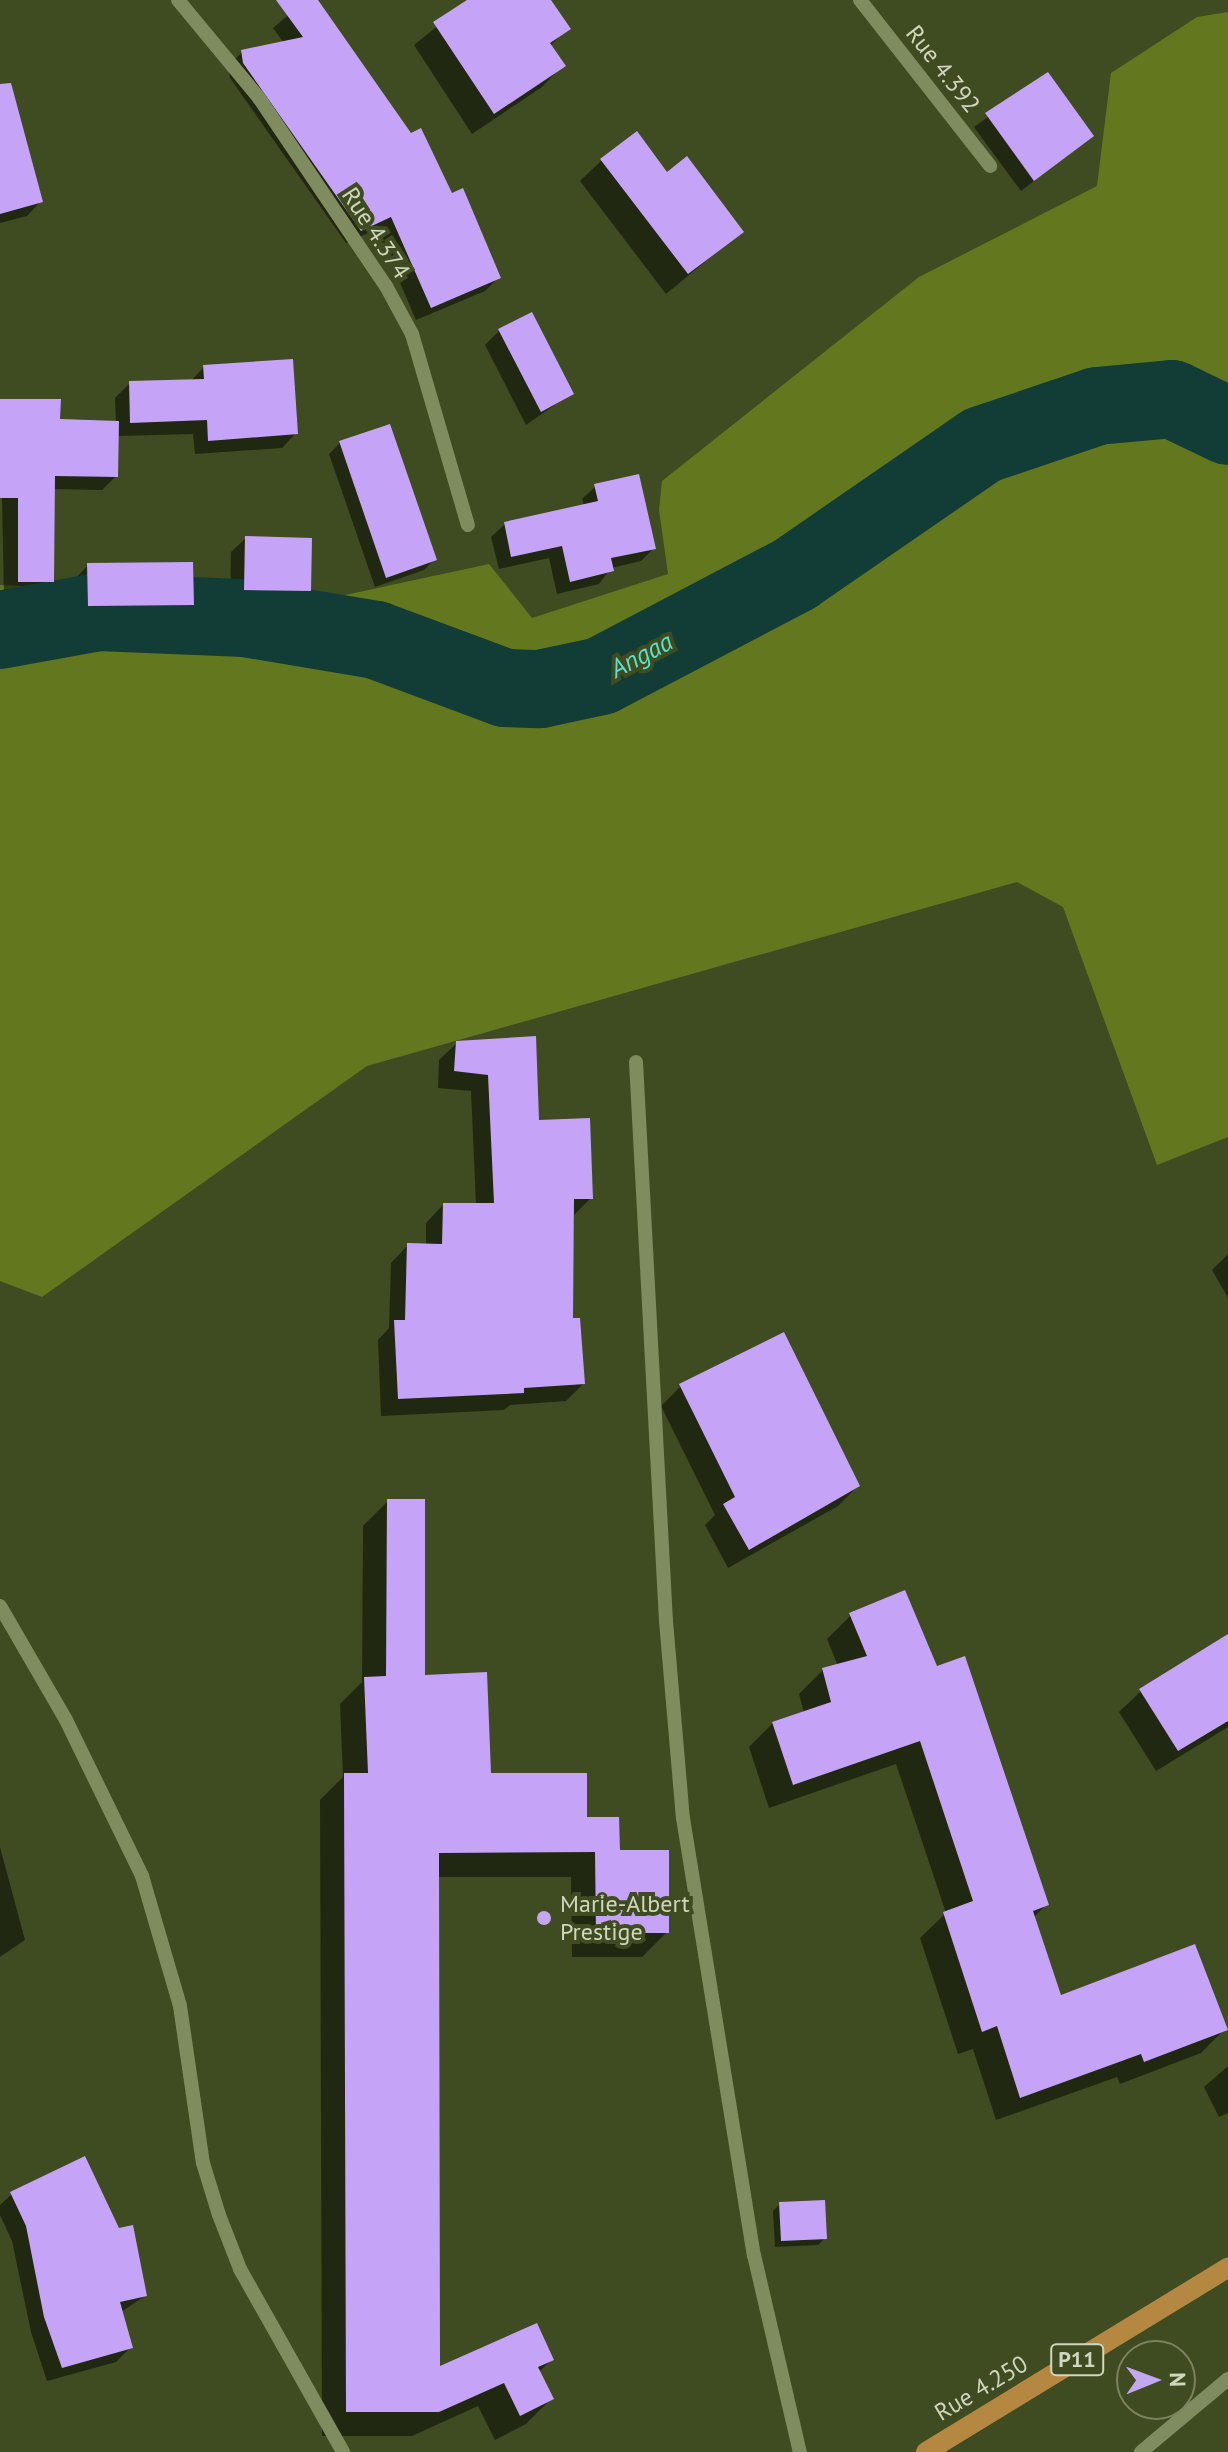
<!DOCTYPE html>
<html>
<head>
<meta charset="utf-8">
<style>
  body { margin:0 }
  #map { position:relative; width:1228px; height:2452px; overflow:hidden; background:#3f4b20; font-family:"PT Sans",sans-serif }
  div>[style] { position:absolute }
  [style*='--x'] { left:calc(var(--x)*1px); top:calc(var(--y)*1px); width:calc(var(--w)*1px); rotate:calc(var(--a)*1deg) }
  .green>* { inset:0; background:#63781e }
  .shadow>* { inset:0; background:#0007 }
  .river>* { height:78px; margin:-39px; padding:0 39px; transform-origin:39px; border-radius:39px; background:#123d37 }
  .building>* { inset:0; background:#c5a4f7 }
  .minor>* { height:14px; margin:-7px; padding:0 7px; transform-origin:7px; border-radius:7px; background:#7e8c5f }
  .major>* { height:20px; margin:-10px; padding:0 10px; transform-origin:10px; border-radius:10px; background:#b58841 }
  .dots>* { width:22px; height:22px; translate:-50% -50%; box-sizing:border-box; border:4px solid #3f4b20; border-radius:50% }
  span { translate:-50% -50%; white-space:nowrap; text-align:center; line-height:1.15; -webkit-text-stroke:8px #3f4b20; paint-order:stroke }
  .shield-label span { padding:2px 6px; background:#3f4b20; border:2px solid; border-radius:6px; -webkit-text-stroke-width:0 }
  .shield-label { font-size:22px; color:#d0d7bf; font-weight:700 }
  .street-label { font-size:24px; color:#d0d7bf }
  .poi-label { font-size:24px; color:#d0d7bf }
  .left { translate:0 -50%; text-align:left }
  .water-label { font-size:26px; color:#5be0cc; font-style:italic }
  .north { position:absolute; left:1116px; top:2340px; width:80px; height:80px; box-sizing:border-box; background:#3f4b20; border:2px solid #798360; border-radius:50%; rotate:89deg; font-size:22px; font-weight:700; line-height:32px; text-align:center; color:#d0d7bf }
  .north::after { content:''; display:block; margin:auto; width:28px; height:36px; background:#c4a7f1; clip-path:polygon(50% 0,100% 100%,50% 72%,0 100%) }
</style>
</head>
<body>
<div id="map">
  <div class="green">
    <div style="clip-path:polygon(1228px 12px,1228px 1137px,1157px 1165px,1063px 907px,1017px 882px,367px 1066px,42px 1297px,0 1281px,0 585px,99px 589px,271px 611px,489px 564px,532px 618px,668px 574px,659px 510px,662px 481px,919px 277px,1097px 186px,1111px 73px,1197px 17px)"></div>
  </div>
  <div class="shadow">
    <div style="clip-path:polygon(306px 0,315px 0,451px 196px,499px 277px,485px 291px,416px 320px,377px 229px,346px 243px,230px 78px,228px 66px,242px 52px,284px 43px,273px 28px)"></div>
    <div style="clip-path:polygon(470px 0,549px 0,568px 28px,550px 46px,563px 65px,542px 87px,472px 134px,414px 45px)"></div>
    <div style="clip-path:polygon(1047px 75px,1092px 136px,1021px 191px,974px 127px)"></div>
    <div style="clip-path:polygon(0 146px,41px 201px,27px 216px,0 223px)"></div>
    <div style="clip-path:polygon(602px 160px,667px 175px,741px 232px,666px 294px,580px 181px)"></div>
    <div style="clip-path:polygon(499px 331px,572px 393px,526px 425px,485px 345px)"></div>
    <div style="clip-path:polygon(204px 367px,296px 433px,282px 448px,195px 454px,193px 434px,117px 436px,116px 476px,102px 490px,53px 489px,52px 581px,38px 595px,4px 595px,0 401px,58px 421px,116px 422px,115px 398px,130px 383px,190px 382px)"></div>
    <div style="clip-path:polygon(340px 443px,435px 559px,424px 570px,375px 587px,329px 454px)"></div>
    <div style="clip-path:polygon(596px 486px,654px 548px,641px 561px,611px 568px,599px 584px,557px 594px,549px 558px,499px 569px,491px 537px,505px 524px,584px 506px,582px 499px)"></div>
    <div style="clip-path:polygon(246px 538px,309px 590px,295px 605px,230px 603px,231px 552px)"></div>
    <div style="clip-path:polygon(88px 565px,192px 604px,178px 618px,74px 620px,74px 580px)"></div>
    <div style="clip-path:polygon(457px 1043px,537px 1122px,591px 1198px,574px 1215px,571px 1320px,583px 1384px,566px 1401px,510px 1405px,504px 1410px,381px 1416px,378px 1340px,389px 1328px,391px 1263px,408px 1245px,426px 1245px,426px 1223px,443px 1205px,476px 1205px,471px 1091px,438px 1088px,439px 1060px)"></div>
    <div style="clip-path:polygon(1228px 1254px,1228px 1298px,1212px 1270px)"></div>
    <div style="clip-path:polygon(681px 1386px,858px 1486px,838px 1506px,728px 1568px,705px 1525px,715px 1515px,661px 1406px)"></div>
    <div style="clip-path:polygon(388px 1501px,423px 1677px,489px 1775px,585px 1819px,618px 1852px,667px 1932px,642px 1957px,572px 1957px,571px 1877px,438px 1877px,438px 2369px,551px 2360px,538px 2373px,551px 2399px,526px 2424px,495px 2440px,478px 2406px,412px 2436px,322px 2436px,320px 1800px,343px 1777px,340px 1704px,362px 1682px,363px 1526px)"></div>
    <div style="clip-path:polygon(851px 1615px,936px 1668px,1046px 1905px,1033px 1918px,1060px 1997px,1225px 2029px,1201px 2053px,1120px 2084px,1117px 2077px,996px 2120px,973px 2049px,958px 2054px,920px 1938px,946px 1913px,896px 1764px,769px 1808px,749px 1747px,773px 1723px,804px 1713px,799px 1694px,823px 1670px,838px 1666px,827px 1639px)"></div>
    <div style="clip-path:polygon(1228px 1637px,1228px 1727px,1156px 1771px,1119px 1712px,1141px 1691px)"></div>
    <div style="clip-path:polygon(0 1847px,25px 1940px,0 1957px)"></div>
    <div style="clip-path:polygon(1228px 2066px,1228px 2113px,1219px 2117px,1204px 2087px)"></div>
    <div style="clip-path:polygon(12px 2194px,145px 2296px,121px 2312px,131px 2347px,116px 2362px,47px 2381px,31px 2332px,12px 2241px,0 2215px,0 2205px)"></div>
    <div style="clip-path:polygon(780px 2204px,825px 2238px,818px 2245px,775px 2247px,773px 2211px)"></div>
  </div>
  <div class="river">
    <div style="--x:0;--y:630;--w:101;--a:-10.3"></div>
    <div style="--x:99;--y:612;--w:146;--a:2.4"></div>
    <div style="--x:245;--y:618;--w:133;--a:9.5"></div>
    <div style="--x:376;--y:640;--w:138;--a:20.4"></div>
    <div style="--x:505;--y:688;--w:35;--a:2"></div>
    <div style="--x:540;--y:689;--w:62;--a:-12"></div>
    <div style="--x:601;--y:676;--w:219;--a:-27.7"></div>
    <div style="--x:795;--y:574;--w:227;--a:-34.6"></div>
    <div style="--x:982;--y:445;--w:121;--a:-18.7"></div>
    <div style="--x:1097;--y:406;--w:75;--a:-5.3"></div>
    <div style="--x:1172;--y:399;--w:62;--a:25.7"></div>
  </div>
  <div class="building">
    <div style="clip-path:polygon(276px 0,318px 0,411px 133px,421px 128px,452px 193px,463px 188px,501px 278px,431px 308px,391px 217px,361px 231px,243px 63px,241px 50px,303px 37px)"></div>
    <div style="clip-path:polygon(467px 0,551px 0,571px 29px,550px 43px,566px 66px,494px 114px,433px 22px)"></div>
    <div style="clip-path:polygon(1048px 72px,1094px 136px,1034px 181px,985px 113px)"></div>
    <div style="clip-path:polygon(11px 83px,43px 202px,0 214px,0 84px)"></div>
    <div style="clip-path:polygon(637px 131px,667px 172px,687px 156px,744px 232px,688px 274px,600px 159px)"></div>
    <div style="clip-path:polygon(532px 312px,574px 394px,541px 412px,498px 329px)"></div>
    <div style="clip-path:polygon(293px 359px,298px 434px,208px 441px,207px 420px,130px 423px,129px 381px,204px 379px,203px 365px)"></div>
    <div style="clip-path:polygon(0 399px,61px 399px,60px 419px,119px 421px,118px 477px,55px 476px,54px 582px,18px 582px,18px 498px,0 498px)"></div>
    <div style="clip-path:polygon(390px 424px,437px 560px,386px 578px,339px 441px)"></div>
    <div style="clip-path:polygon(639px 474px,656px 549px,611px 558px,614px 571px,570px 582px,562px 546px,511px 557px,504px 522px,598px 501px,594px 484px)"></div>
    <div style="clip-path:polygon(245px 536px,312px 538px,311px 591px,244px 590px)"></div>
    <div style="clip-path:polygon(193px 562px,194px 605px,88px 606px,87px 563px)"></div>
    <div style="clip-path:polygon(536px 1036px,539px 1120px,590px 1118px,593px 1199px,574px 1199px,573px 1318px,580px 1318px,585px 1384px,524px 1388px,524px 1393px,398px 1399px,394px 1320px,405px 1320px,407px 1243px,442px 1244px,443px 1203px,494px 1203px,488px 1075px,454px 1071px,456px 1041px)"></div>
    <div style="clip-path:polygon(784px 1332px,860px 1486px,749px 1550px,723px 1504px,735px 1497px,679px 1384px)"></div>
    <div style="clip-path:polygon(387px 1499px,425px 1499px,425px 1675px,487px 1672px,491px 1773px,587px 1773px,587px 1817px,619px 1817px,620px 1850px,669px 1850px,669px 1933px,596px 1933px,595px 1852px,439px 1853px,440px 2366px,537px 2323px,554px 2360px,538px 2367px,554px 2399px,520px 2416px,504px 2383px,439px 2412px,346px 2412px,344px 1773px,368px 1773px,364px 1677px,386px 1676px)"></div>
    <div style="clip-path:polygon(905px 1590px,937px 1666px,965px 1656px,1049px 1905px,1033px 1911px,1061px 1995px,1195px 1944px,1228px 2030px,1144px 2062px,1141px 2054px,1020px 2098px,997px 2026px,982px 2032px,943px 1912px,973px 1901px,920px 1741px,793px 1785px,772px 1722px,831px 1702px,822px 1668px,867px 1656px,849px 1613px)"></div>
    <div style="clip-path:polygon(1228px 1634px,1228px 1721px,1178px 1751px,1139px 1689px)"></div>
    <div style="clip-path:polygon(85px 2156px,119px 2228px,133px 2225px,147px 2296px,120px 2302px,133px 2348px,62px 2368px,44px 2317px,26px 2226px,10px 2192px)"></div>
    <div style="clip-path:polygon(825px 2200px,827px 2239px,781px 2241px,779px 2202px)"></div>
  </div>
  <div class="minor">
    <div style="--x:178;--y:0;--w:127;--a:50.4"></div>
    <div style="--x:259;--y:98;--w:227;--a:56"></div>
    <div style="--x:386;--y:286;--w:55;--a:61.6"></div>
    <div style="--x:412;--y:334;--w:199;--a:73.7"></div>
    <div style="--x:860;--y:0;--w:211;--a:51.9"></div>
    <div style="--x:636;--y:1062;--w:560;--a:86.93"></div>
    <div style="--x:666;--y:1621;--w:198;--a:85.1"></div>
    <div style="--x:683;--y:1818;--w:443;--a:80.8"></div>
    <div style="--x:754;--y:2255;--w:202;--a:76.9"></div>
    <div style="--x:0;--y:1606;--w:132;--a:59.9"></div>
    <div style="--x:66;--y:1720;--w:174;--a:64"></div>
    <div style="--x:142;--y:1876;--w:135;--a:73.7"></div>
    <div style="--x:180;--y:2006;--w:159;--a:81.7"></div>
    <div style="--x:203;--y:2163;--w:54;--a:72.9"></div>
    <div style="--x:219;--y:2215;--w:58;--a:68.7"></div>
    <div style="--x:240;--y:2269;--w:210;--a:60.6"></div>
    <div style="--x:1141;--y:2452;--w:114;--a:-40"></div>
  </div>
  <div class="major">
    <div style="--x:926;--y:2452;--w:354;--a:-31.4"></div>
  </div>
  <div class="dots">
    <div style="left:544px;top:1918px;background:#c4a7f1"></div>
  </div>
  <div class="shield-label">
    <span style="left:1077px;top:2360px">P11</span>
  </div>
  <div class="street-label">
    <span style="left:943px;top:69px;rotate:52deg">Rue 4.392</span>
    <span style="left:376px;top:233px;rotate:57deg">Rue 4.374</span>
    <span style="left:981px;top:2388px;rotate:-31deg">Rue 4.250</span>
  </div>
  <div class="poi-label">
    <span class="left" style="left:560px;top:1918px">Marie-Albert<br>Prestige</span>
  </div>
  <div class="water-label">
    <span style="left:641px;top:655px;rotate:-28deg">Angaa</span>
  </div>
  <div class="north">N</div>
</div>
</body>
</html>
